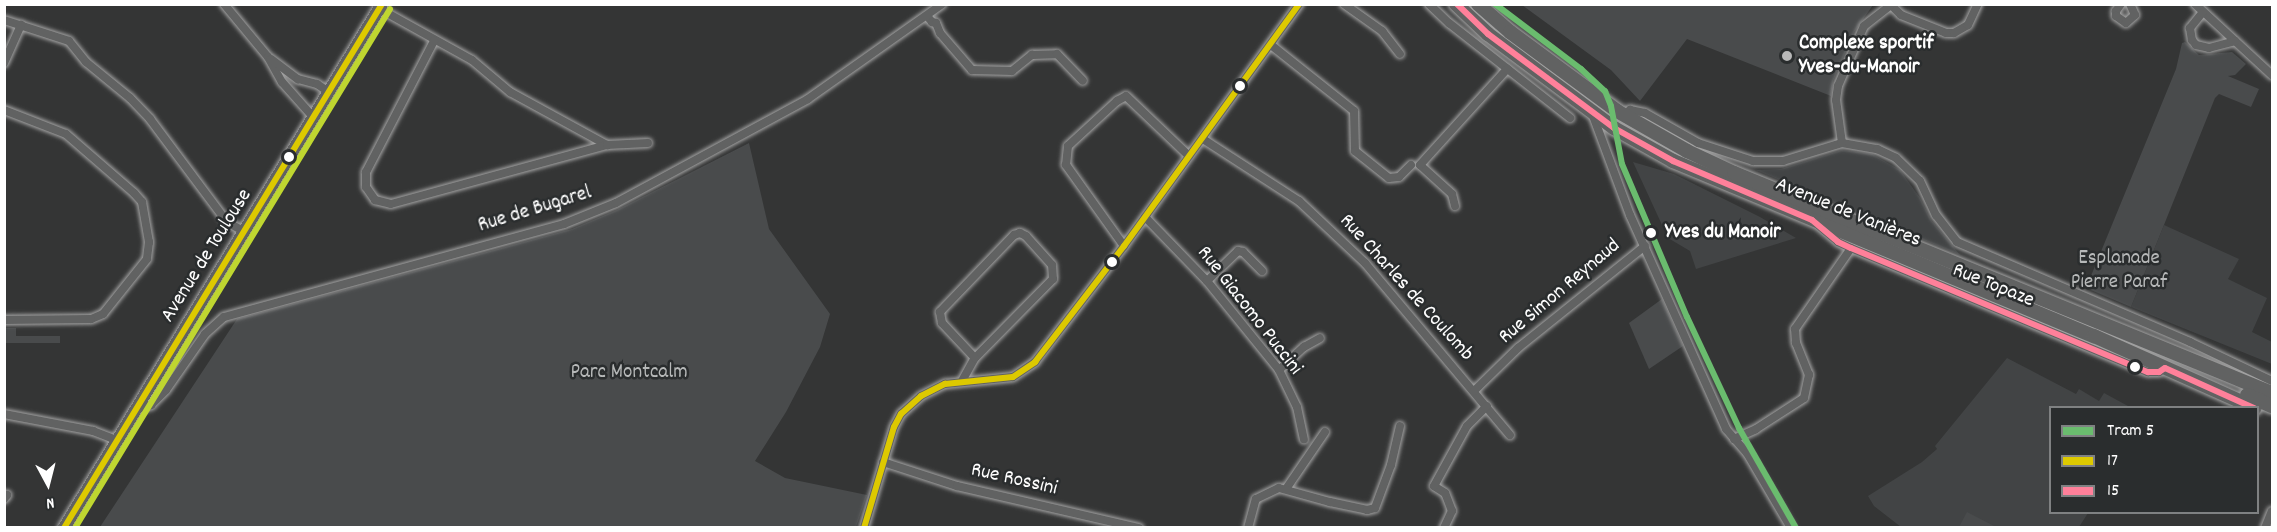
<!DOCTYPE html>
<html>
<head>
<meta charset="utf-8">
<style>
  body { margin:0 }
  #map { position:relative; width:2277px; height:532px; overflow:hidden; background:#343535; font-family:Dekko,sans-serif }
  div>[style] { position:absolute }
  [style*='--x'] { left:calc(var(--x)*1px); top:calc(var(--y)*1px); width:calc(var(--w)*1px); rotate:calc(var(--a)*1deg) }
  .built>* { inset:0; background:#424445 }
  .green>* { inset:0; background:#494b4c }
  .roads { filter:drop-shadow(0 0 2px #a4a4a4) drop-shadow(0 0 2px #a4a4a4) }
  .minor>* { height:8px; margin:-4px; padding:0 4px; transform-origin:4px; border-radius:4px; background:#616262 }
  .secondary>* { height:12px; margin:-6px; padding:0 6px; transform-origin:6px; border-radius:6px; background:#616262 }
  .primary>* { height:14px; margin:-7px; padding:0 7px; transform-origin:7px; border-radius:7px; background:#616262 }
  .bus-1>* { height:6px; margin:-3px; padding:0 3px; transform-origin:3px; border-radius:3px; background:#ddc900 }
  .bus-2>* { height:6px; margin:-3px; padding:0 3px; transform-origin:3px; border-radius:3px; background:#ff809a }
  .bus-3>* { height:6px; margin:-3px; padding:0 3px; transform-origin:3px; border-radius:3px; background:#bfd630 }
  .tram-1>* { height:6px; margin:-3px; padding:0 3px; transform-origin:3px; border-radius:3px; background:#6abc6e }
  .dots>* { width:16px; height:16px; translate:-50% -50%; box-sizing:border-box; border:3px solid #2a2d2e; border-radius:50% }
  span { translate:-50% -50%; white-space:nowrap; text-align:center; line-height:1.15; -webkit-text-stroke:5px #2a2d2e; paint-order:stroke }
  .poi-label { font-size:21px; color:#fff; font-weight:700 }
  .left { translate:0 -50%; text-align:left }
  .street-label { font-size:21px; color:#fff }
  .stop-label { font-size:21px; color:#fff; font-weight:700 }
  .park-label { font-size:21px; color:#b7b9b9 }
  .frame { position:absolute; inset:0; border:6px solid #fff; pointer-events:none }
  .legend { position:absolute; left:2049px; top:406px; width:210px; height:108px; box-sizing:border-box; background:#2a2d2e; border:2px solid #7f8182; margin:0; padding:8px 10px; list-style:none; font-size:18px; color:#fff }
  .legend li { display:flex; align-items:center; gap:12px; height:30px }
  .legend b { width:30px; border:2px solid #7f8182 }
  .north { position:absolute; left:18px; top:454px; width:60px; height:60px; -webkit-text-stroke:4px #2a2d2e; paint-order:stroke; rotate:173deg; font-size:16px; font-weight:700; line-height:24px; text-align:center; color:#fff }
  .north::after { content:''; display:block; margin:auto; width:21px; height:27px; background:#fff; clip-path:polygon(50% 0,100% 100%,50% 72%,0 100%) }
</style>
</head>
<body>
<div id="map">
  <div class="built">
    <div style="clip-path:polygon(1842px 150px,1872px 154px,1900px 170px,1920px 198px,1931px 220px,1960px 255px,1756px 170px,1781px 169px)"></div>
    <div style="clip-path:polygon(1633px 162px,1674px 174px,1760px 217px,1796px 238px,1696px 269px,1690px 251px,1668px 238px)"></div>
    <div style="clip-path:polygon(2164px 225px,2239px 259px,2228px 279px,2267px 298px,2252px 332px,2272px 342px,2272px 364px,2131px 307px)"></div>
    <div style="clip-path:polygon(2007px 358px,2076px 394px,2079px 389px,2099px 401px,2104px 393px,2128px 406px,2050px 408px,2050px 512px,2088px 513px,2079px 527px,1901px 527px,1874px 506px,1868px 496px,1922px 462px,1937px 449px,1935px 446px)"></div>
  </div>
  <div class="green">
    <div style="clip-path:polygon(1522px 5px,1873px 5px,1854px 32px,1833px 81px,1831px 96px,1687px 39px,1640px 101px,1611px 70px)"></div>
    <div style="clip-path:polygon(2185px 42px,2199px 55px,2232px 52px,2246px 64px,2235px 75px,2228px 76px,2259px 89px,2251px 107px,2219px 94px,2215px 98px,2131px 307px,2086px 288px,2176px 69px,2182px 43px)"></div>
    <div style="clip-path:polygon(749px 143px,769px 229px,830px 314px,820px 347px,786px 412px,755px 461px,785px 478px,867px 495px,856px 527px,100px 527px,237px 319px,572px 229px,617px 210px)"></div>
    <div style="clip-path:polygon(1662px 299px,1683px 346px,1649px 369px,1629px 323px)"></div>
    <div style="clip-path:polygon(5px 328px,16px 328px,16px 336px,60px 336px,60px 343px,5px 343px)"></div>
    <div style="clip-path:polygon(1967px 512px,1996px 527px,1959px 527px)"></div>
  </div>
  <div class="roads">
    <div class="minor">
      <div style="--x:224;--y:4;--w:69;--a:50.3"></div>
      <div style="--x:268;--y:57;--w:29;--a:61"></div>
      <div style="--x:282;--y:82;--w:48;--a:48.4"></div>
      <div style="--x:1344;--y:4;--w:47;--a:35.4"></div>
      <div style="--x:1382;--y:31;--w:29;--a:52"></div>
      <div style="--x:1429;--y:4;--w:28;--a:44"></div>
      <div style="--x:1449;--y:23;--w:154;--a:38.1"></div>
      <div style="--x:2121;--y:4;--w:9;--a:126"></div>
      <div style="--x:2116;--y:11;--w:5;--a:90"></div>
      <div style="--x:2116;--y:16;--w:12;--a:35"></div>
      <div style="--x:2126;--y:23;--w:12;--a:-42"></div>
      <div style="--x:2135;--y:15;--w:12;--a:-114"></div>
      <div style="--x:2195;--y:4;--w:105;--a:42.7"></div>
      <div style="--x:1891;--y:5;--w:14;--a:45"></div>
      <div style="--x:1901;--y:15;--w:48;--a:21.8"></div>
      <div style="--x:1946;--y:33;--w:8;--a:0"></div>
      <div style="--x:1954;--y:33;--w:16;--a:-30"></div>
      <div style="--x:1968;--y:25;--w:23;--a:-65"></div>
      <div style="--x:380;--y:9;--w:105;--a:29"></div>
      <div style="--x:472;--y:60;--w:50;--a:40.1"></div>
      <div style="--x:510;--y:92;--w:111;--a:28.7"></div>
      <div style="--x:2203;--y:12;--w:21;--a:129"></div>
      <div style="--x:2190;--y:28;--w:12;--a:81"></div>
      <div style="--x:2192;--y:40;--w:6;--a:51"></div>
      <div style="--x:2196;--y:45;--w:13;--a:13"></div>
      <div style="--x:2209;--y:48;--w:27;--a:-15"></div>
      <div style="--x:927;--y:16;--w:8;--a:50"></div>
      <div style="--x:932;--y:22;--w:4;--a:14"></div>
      <div style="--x:936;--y:23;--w:11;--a:68"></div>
      <div style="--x:940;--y:33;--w:49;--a:49.1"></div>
      <div style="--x:972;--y:70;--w:40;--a:1.4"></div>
      <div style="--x:1012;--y:71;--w:26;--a:-39"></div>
      <div style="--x:1032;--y:55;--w:25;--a:-2"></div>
      <div style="--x:1057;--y:54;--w:37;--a:46"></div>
      <div style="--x:4;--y:20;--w:68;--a:17.9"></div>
      <div style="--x:69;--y:41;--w:27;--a:51"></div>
      <div style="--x:86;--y:62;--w:57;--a:39.3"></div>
      <div style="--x:130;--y:98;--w:29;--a:46"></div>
      <div style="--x:150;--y:119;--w:129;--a:53.2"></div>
      <div style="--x:227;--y:222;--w:21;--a:29"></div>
      <div style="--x:434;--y:41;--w:148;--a:117.4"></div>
      <div style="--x:366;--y:172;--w:15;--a:90"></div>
      <div style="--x:366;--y:187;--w:16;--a:55"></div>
      <div style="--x:375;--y:200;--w:16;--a:14"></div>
      <div style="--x:391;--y:204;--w:224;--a:-15.3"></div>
      <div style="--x:607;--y:145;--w:41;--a:-2.8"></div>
      <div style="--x:1271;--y:45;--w:106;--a:38.5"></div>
      <div style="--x:1354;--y:111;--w:40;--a:88.6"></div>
      <div style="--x:1355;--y:151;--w:43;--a:38.5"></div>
      <div style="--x:1389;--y:178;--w:10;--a:-6"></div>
      <div style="--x:1399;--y:177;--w:17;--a:-45"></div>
      <div style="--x:271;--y:59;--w:34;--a:37"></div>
      <div style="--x:298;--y:79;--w:20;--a:15"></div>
      <div style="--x:317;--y:84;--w:14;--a:34"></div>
      <div style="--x:4;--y:63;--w:42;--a:-65.9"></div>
      <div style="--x:4;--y:110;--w:66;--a:21.2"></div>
      <div style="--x:66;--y:134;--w:90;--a:40.9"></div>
      <div style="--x:134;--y:193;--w:12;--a:48"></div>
      <div style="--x:142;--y:202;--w:41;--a:80.1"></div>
      <div style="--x:149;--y:242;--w:17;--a:97"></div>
      <div style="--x:147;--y:259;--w:70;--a:128.7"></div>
      <div style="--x:103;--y:314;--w:13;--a:157"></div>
      <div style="--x:91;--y:319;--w:87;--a:179.3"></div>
      <div style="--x:1592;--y:113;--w:109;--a:69.6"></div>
      <div style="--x:1630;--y:215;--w:235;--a:65.8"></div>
      <div style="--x:1726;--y:429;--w:32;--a:49"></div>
      <div style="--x:1747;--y:453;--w:87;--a:59.6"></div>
      <div style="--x:1625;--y:117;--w:9;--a:-54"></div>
      <div style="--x:1630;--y:110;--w:15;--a:11"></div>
      <div style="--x:1645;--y:113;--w:61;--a:29.5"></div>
      <div style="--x:1698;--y:143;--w:58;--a:18.1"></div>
      <div style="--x:1753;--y:161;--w:30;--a:0"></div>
      <div style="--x:1783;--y:161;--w:62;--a:-17"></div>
      <div style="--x:1842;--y:143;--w:36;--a:10"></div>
      <div style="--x:1877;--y:149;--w:21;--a:25"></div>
      <div style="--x:1896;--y:158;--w:33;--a:44"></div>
      <div style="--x:1920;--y:181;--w:38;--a:65"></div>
      <div style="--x:1936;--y:215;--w:34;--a:52"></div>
      <div style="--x:1957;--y:242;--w:254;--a:23.2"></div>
      <div style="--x:2190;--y:342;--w:91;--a:25.4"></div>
      <div style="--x:1203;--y:139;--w:114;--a:32.9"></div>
      <div style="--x:1299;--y:201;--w:91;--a:43.2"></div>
      <div style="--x:1365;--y:263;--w:225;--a:49.9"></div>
      <div style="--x:1842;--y:143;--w:43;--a:-97.9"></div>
      <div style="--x:1836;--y:100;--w:14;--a:-82"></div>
      <div style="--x:1838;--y:86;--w:65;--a:-66.6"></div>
      <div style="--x:1864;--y:26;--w:36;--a:-38"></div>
      <div style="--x:1455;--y:206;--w:12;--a:-104"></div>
      <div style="--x:1452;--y:194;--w:43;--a:-137.8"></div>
      <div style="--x:1420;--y:165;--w:130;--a:-47.8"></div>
      <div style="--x:1145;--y:217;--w:89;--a:45.9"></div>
      <div style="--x:1207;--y:281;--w:114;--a:51"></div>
      <div style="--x:1279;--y:370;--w:41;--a:64.1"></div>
      <div style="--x:1297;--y:407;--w:33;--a:78"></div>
      <div style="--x:1818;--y:225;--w:26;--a:40"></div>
      <div style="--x:1838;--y:242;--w:14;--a:25"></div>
      <div style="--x:1851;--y:248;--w:322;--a:22.7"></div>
      <div style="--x:2148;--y:372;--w:11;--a:0"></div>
      <div style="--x:2159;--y:372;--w:7;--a:-34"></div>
      <div style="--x:1124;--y:246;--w:100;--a:-125.6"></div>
      <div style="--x:1066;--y:165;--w:19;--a:-84"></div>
      <div style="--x:1068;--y:146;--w:67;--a:-42.6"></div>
      <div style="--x:1117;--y:101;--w:10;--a:-29"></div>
      <div style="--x:1126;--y:96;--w:87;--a:43.6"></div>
      <div style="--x:1207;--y:281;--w:43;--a:-44.1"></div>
      <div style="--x:1238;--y:251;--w:5;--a:11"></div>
      <div style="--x:1243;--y:252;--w:27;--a:45"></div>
      <div style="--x:1279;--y:370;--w:34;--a:-43"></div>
      <div style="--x:1304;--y:347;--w:18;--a:-29"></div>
      <div style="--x:962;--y:381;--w:26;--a:-61"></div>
      <div style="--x:975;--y:358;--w:111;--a:-45.4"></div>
      <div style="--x:1053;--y:279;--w:14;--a:-94"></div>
      <div style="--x:1052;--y:265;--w:39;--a:-132"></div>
      <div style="--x:1026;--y:236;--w:7;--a:-153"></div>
      <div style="--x:1020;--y:233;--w:6;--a:162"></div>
      <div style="--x:1014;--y:235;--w:107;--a:133.9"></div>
      <div style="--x:940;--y:312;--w:11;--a:80"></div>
      <div style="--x:942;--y:323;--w:48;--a:46.7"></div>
      <div style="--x:1474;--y:391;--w:62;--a:-44.3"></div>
      <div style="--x:1518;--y:348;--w:163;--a:-38.8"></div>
      <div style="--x:134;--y:410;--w:18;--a:-16"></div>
      <div style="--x:151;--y:405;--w:21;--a:-45"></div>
      <div style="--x:166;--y:390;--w:68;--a:-55.1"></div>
      <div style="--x:205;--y:334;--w:25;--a:-42"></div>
      <div style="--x:224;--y:317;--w:352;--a:-15.3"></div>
      <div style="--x:564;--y:224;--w:56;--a:-22"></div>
      <div style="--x:616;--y:203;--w:218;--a:-28.4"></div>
      <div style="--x:808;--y:99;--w:164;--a:-35.3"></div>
      <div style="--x:4;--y:414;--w:91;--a:10.8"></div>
      <div style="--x:93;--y:431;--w:25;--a:21"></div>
      <div style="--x:1734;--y:439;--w:24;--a:-24"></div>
      <div style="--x:1756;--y:429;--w:57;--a:-32.9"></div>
      <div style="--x:1804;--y:398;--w:24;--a:-78"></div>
      <div style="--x:1809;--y:375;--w:35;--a:-112"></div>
      <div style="--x:1796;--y:343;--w:14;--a:-94"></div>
      <div style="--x:1795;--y:329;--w:98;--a:-55.3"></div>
      <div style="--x:883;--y:462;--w:78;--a:18"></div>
      <div style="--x:957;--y:486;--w:187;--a:13"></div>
      <div style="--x:1286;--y:489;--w:69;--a:-55.6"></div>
      <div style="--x:4;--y:495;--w:3;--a:0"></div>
      <div style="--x:7;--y:495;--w:5;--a:127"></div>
      <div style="--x:864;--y:528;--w:105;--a:-73.5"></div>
      <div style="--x:894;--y:427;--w:15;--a:-62"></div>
      <div style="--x:901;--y:414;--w:27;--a:-42"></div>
      <div style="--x:921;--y:396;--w:27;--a:-27"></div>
      <div style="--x:945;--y:384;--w:68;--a:-5.9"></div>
      <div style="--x:1013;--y:377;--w:27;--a:-34"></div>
      <div style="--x:1035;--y:362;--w:146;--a:-52.5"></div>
      <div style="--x:1124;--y:246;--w:299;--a:-54.1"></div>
      <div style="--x:1248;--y:528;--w:30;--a:-75"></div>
      <div style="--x:1256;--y:499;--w:25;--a:-26"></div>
      <div style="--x:1279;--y:488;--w:53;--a:15.4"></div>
      <div style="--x:1330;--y:502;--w:38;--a:12"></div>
      <div style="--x:1367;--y:510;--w:8;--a:-14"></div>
      <div style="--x:1375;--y:508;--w:46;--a:-69.6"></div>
      <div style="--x:1391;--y:465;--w:40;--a:-77"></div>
      <div style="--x:1444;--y:528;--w:19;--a:-65"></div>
      <div style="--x:1452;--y:511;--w:19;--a:-111"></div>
      <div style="--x:1445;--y:493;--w:13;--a:-148"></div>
      <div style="--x:1434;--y:486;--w:68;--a:-61.2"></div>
      <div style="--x:1467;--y:426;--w:28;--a:-45"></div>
      <div style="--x:2265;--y:528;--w:18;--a:-68"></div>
    </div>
    <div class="secondary">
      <div style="--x:64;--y:528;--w:613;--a:-58.75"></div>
    </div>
    <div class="primary">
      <div style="--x:1456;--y:4;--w:44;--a:43.2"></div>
      <div style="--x:1488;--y:34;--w:157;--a:36.7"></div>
      <div style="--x:1614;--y:128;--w:68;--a:29.2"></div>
      <div style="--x:1673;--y:161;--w:456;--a:22.6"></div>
      <div style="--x:2094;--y:336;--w:176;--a:24.1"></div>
      <div style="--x:1478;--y:4;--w:43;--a:41.2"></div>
      <div style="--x:1510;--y:32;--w:133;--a:36.4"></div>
      <div style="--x:1617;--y:111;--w:81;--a:29.7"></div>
      <div style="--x:1687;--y:151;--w:52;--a:25.1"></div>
      <div style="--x:1734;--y:173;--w:581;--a:22.24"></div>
      <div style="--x:2247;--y:395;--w:27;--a:24"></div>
    </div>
  </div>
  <div class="bus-1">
    <div style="--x:64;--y:528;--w:613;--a:-58.75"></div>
    <div style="--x:864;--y:528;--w:105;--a:-73.5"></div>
    <div style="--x:894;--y:427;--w:15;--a:-62"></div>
    <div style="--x:901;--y:414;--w:27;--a:-42"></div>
    <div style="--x:921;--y:396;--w:27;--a:-27"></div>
    <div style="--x:945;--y:384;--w:68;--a:-5.9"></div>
    <div style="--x:1013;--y:377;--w:27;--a:-34"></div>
    <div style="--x:1035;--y:362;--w:146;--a:-52.5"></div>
    <div style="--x:1124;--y:246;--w:299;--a:-54.1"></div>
  </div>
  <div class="bus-2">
    <div style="--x:1457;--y:4;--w:43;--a:44.1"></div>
    <div style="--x:1488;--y:34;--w:157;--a:36.7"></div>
    <div style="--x:1614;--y:128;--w:68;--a:29.2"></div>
    <div style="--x:1673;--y:161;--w:151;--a:23"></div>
    <div style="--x:1812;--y:220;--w:34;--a:40"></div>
    <div style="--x:1838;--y:242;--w:14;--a:25"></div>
    <div style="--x:1851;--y:248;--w:322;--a:22.7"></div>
    <div style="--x:2148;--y:372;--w:11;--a:0"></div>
    <div style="--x:2159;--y:372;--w:7;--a:-34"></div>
    <div style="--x:2165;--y:368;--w:98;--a:24.2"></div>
  </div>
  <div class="bus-3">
    <div style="--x:75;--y:528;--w:607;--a:-58.74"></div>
  </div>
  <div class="tram-1">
    <div style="--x:1495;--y:4;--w:108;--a:37.1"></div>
    <div style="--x:1581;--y:69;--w:33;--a:43"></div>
    <div style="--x:1605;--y:91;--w:16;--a:68"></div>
    <div style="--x:1611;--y:106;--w:59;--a:79.3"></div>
    <div style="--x:1622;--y:164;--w:166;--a:67"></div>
    <div style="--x:1687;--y:317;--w:123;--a:64.9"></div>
    <div style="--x:1739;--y:428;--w:115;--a:60.3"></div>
  </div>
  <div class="dots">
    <div style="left:1787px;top:56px;background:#b8b8b8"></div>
    <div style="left:1240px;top:86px;background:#fff"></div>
    <div style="left:289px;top:157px;background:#fff"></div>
    <div style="left:1651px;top:233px;background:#fff"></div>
    <div style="left:1112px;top:262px;background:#fff"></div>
    <div style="left:2135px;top:367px;background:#fff"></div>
  </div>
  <div class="poi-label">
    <span class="left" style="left:1799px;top:56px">Complexe sportif<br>Yves-du-Manoir</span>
  </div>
  <div class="street-label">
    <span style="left:535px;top:210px;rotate:-17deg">Rue de Bugarel</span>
    <span style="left:1848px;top:213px;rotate:22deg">Avenue de Vanières</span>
    <span style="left:207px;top:256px;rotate:-58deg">Avenue de Toulouse</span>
    <span style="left:1993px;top:286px;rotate:22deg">Rue Topaze</span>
    <span style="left:1406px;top:288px;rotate:48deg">Rue Charles de Coulomb</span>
    <span style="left:1560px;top:292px;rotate:-40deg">Rue Simon Reynaud</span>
    <span style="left:1249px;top:311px;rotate:52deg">Rue Giacomo Puccini</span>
    <span style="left:1014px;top:480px;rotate:13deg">Rue Rossini</span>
  </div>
  <div class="stop-label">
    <span class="left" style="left:1665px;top:233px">Yves du Manoir</span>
  </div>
  <div class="park-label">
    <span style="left:2119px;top:271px">Esplanade<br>Pierre Paraf</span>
    <span style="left:629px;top:373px">Parc Montcalm</span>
  </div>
  <div class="frame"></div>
  <ul class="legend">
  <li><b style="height:8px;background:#6abc6e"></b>Tram 5</li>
  <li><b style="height:8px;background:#ddc900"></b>17</li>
  <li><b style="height:8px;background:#ff809a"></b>15</li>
  </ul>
  <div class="north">N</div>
</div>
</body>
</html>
